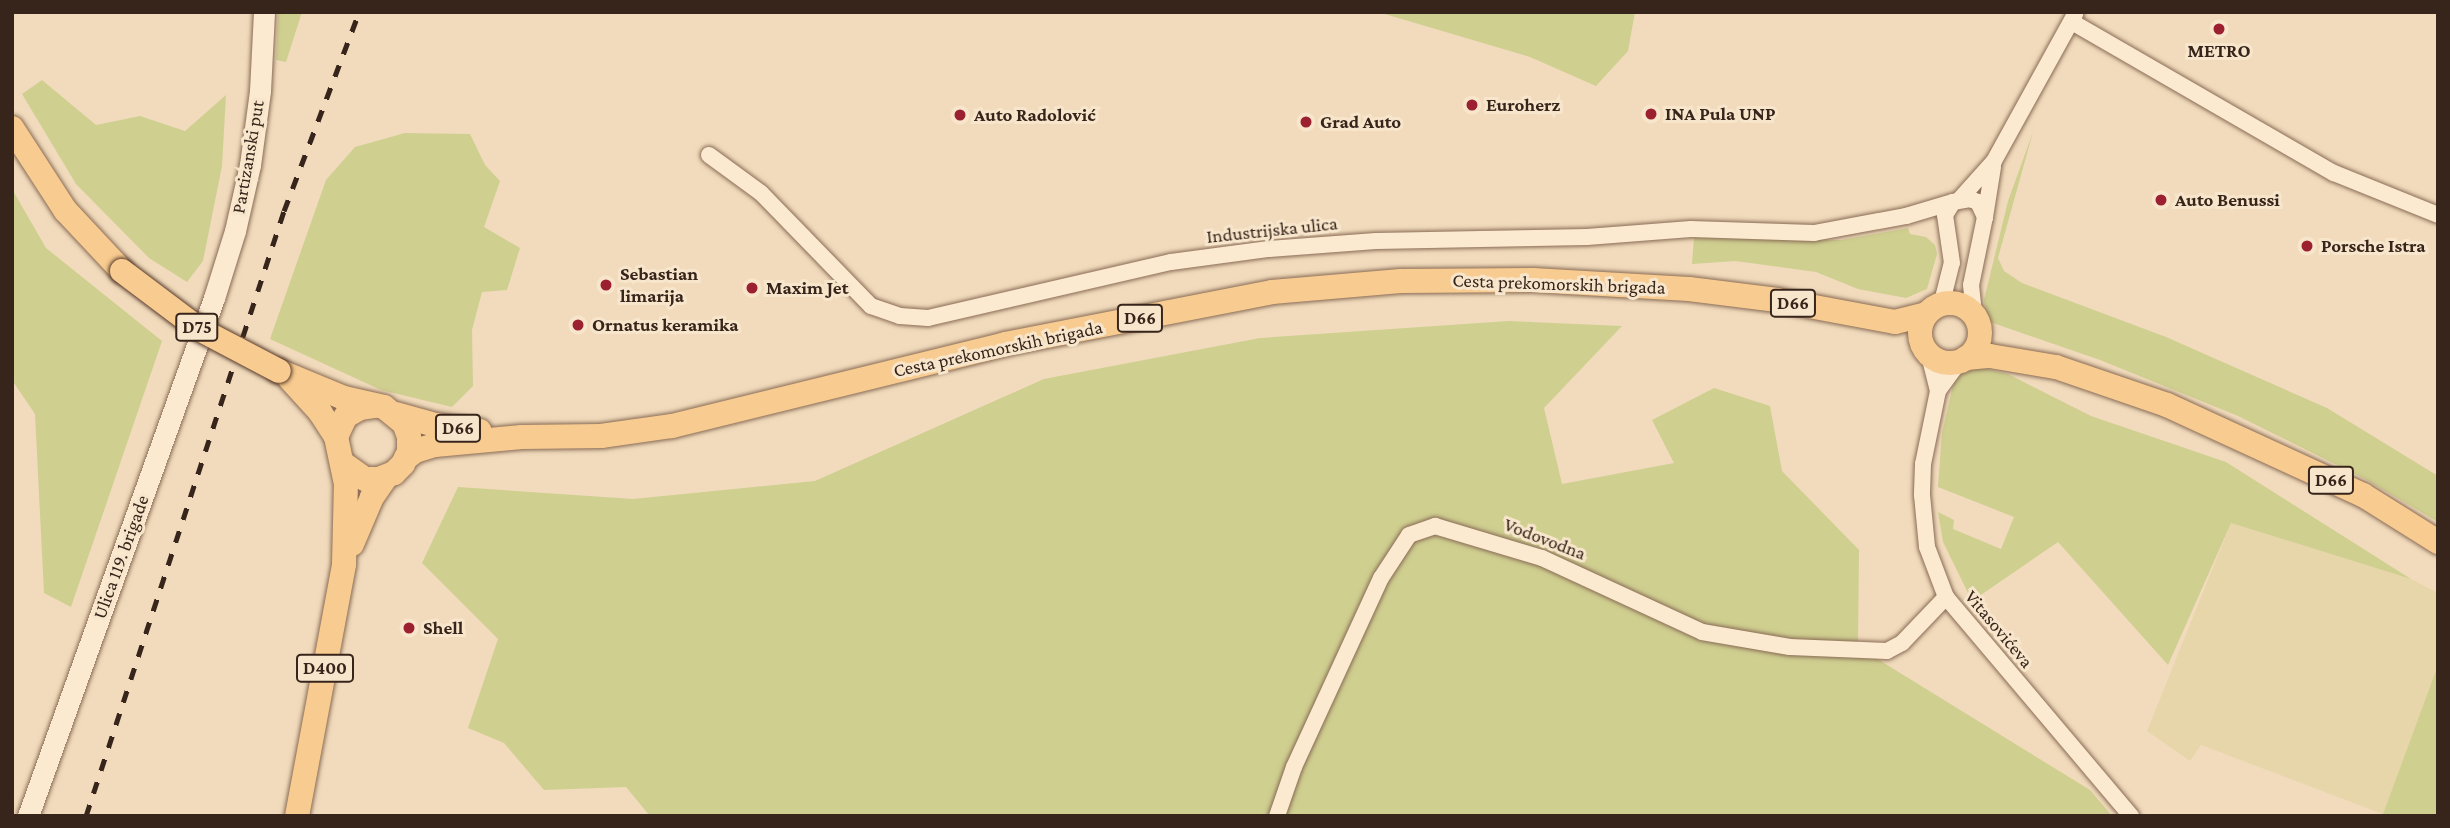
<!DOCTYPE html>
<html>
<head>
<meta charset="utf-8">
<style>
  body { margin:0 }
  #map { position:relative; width:2450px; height:828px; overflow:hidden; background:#f1dbbc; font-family:"Crimson Pro",serif }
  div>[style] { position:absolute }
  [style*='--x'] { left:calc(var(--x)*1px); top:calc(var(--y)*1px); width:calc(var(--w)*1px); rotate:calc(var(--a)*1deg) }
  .farmland>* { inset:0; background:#e7d6a9 }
  .green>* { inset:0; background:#cfcf90 }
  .roads { filter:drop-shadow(0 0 2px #896b55) drop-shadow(0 0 2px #896b55) }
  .street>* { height:16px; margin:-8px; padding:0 8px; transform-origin:8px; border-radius:8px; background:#fbe9d0 }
  .secondary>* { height:21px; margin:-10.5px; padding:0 10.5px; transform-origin:10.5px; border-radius:10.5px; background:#fbe9d0 }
  .primary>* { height:24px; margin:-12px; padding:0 12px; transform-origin:12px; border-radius:12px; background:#f8cc90 }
  .primary>.ring { margin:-12px; padding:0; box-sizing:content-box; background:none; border:24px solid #f8cc90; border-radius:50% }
  .rail>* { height:5px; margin-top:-2.5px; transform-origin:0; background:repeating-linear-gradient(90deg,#37251b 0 12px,transparent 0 24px) }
  .bridges { filter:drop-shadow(0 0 2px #56392a) drop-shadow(0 0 2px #56392a) }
  .primary-bridge>* { height:24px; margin:-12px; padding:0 12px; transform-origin:12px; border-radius:12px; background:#f8cc90 }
  .dots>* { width:19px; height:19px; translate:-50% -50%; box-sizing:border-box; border:4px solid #f8e6cc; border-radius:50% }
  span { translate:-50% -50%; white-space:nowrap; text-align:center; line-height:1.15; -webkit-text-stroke:6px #f8e6cc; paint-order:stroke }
  .shield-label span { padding:2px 5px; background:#f8e6cc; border:2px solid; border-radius:5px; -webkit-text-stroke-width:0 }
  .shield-label { font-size:18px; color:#37251b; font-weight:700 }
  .poi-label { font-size:19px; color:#37251b; font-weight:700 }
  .left { translate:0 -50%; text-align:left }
  .street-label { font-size:19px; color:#37251b }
  .frame { position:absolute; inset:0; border:14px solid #37251b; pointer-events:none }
</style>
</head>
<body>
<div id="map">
  <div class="farmland">
    <div style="clip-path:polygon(2231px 523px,2411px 579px,2438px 593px,2438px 665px,2383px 814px,2201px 745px,2190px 761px,2147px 731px)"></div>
  </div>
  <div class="green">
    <div style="clip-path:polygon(278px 12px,302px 12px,286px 62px,276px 60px)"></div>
    <div style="clip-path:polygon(1378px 12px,1635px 12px,1628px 51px,1596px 86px,1530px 57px)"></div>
    <div style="clip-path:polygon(42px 80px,96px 125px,140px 116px,185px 131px,226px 95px,222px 166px,203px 261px,187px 282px,149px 258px,76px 184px,22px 94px)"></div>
    <div style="clip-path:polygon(2033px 132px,1998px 258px,2004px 271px,2022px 283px,2166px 337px,2327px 408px,2438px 476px,2438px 522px,2365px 479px,2238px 416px,2100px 360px,1993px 323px,1986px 315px,1984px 300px,2008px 201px)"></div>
    <div style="clip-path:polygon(405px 133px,470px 134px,485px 165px,500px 181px,484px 227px,520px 248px,507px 290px,482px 292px,472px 330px,473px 386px,452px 407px,381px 390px,270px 339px,326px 180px,355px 147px)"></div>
    <div style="clip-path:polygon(12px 189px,46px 248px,162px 341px,71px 607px,44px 593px,35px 414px,12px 380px)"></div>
    <div style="clip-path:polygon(1908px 228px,1910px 234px,1926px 237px,1935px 245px,1937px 254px,1927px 289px,1906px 298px,1858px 289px,1816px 272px,1735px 261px,1692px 264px,1694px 237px,1841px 240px)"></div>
    <div style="clip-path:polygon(1509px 321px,1622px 326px,1544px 408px,1562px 484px,1674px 463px,1652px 420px,1714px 388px,1770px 406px,1782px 471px,1859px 550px,1858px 647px,2090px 790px,2112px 816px,650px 816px,626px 787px,544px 790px,504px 743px,468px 728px,498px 639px,422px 563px,458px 487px,633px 499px,815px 481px,1044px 379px,1260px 338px)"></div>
    <div style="clip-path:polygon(1979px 367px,2008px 374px,2091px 416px,2226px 462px,2411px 579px,2231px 523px,2168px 665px,2058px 542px,1972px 601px,1943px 542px,1938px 512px,1954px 520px,1953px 529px,2001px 549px,2014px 517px,1938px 487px,1942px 433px,1954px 381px,1965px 371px)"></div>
    <div style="clip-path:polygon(2438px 665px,2438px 816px,2388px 816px,2383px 814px)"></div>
  </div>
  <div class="roads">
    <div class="street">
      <div style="--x:2072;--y:22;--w:302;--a:30"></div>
      <div style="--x:2334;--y:173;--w:112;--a:22"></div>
      <div style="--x:709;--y:155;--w:64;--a:36.2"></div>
      <div style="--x:761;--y:193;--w:158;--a:45.8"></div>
      <div style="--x:871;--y:306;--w:31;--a:19"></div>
      <div style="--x:900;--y:316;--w:28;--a:4"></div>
      <div style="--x:928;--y:318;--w:249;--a:-13"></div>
      <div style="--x:1171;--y:262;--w:99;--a:-7.6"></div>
      <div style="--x:1269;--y:249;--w:107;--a:-4.3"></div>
      <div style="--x:1376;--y:241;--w:211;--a:-1.1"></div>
      <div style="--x:1587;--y:237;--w:104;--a:-4.4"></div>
      <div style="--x:1691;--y:229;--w:123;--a:1.9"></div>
      <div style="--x:1814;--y:233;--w:94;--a:-10.5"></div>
      <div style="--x:1906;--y:216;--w:49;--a:-16.6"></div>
      <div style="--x:1960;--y:199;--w:51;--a:-48.2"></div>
      <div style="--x:1994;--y:161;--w:168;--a:-61.1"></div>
      <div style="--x:1985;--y:217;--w:51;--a:-80.9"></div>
      <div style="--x:1937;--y:306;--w:10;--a:-53"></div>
      <div style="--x:1943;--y:298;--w:36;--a:-76"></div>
      <div style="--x:1952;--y:263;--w:49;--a:-98.3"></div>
      <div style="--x:1945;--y:215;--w:15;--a:-58"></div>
      <div style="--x:1953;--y:202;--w:17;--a:-10"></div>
      <div style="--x:1970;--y:199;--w:9;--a:21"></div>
      <div style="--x:1978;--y:202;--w:17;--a:65"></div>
      <div style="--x:1985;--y:217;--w:69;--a:101.6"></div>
      <div style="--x:1971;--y:285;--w:30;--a:84"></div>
      <div style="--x:1929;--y:355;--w:37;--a:76"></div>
      <div style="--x:1959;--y:362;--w:36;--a:126"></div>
      <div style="--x:1938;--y:391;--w:75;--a:101.6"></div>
      <div style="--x:1923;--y:464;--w:31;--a:92"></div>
      <div style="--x:1922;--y:495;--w:52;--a:84.5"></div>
      <div style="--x:1927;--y:547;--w:53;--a:69.2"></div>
      <div style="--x:1946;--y:597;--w:287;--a:49.8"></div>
      <div style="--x:1277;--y:816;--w:52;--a:-70.9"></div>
      <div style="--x:1294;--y:767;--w:208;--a:-65.3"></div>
      <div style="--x:1381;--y:578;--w:51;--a:-56.9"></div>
      <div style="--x:1409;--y:535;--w:28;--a:-19"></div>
      <div style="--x:1435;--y:526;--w:112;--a:16.7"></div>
      <div style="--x:1542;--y:558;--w:176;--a:24.8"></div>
      <div style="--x:1702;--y:632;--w:89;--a:9.7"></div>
      <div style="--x:1790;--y:647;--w:97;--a:2.4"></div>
      <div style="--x:1887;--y:651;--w:17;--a:-28"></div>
      <div style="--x:1902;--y:643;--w:64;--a:-46.3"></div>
    </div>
    <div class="secondary">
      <div style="--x:28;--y:816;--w:550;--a:-70.25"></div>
      <div style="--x:214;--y:298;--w:70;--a:-72.6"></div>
      <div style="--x:235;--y:231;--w:68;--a:-77.2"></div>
      <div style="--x:250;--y:165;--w:75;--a:-82.3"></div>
      <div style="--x:260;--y:91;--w:79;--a:-87.1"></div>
    </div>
    <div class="primary">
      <div style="--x:12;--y:128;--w:98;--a:57.1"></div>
      <div style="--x:65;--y:210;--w:83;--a:46.9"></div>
      <div class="ring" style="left:1920px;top:303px;width:36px;height:36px"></div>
      <div style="--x:1966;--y:358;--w:24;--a:-5"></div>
      <div style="--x:1990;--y:356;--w:67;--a:9.5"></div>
      <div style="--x:2056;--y:367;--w:117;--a:18.9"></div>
      <div style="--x:2167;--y:405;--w:216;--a:24.7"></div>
      <div style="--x:2363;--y:495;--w:89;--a:32.1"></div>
      <div style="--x:279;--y:371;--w:70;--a:22.6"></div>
      <div style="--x:344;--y:398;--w:41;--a:12.7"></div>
      <div style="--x:384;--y:407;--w:26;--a:39"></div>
      <div style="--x:404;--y:423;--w:15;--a:70"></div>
      <div style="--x:409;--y:437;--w:15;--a:90"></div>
      <div style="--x:409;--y:452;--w:13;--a:117"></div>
      <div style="--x:403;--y:464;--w:13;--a:135"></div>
      <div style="--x:394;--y:473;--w:17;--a:159"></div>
      <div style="--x:378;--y:479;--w:13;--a:180"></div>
      <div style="--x:365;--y:479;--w:28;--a:-145"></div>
      <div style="--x:290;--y:379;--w:45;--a:47.7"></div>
      <div style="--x:320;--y:412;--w:30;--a:57"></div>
      <div style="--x:396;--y:414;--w:41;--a:15.8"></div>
      <div style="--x:435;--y:425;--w:45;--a:7.6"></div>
      <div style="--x:406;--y:458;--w:11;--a:-38"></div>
      <div style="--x:415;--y:451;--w:21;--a:-17"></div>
      <div style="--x:435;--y:445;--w:87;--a:-5.3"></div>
      <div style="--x:522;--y:437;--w:79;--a:-0.7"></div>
      <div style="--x:601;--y:436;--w:72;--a:-8"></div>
      <div style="--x:672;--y:426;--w:343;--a:-13.8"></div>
      <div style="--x:1005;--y:344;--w:272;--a:-11"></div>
      <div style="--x:1272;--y:292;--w:129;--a:-4.9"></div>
      <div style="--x:1401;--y:281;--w:132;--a:-0.4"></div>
      <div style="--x:1533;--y:280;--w:156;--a:3.3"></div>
      <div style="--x:1689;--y:289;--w:89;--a:7.1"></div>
      <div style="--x:1777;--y:300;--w:120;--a:10.6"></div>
      <div style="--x:1895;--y:322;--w:32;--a:-14"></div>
      <div style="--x:352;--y:544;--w:51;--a:-66.9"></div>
      <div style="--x:372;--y:497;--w:24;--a:-55"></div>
      <div style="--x:297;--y:816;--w:256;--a:-79.4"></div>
      <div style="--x:344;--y:564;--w:80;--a:-88.6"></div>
      <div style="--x:346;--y:484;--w:48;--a:-102"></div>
      <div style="--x:336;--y:437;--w:23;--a:-65"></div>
      <div style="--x:346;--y:416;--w:16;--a:-30"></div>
      <div style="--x:360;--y:408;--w:15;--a:-8"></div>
    </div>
  </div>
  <div class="rail">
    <div style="--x:86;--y:816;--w:637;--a:-71.88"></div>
    <div style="--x:284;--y:211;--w:213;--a:-69.3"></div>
  </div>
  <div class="bridges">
    <div class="primary-bridge">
      <div style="--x:122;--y:271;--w:96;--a:37"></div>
      <div style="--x:199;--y:329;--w:90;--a:27.7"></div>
    </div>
  </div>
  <div class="dots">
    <div style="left:2219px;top:29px;background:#9c2130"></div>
    <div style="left:1472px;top:105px;background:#9c2130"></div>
    <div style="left:1651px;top:114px;background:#9c2130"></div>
    <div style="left:960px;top:115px;background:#9c2130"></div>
    <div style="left:1306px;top:122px;background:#9c2130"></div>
    <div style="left:2161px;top:200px;background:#9c2130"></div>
    <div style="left:2307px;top:246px;background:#9c2130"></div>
    <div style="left:606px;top:285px;background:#9c2130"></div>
    <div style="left:752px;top:288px;background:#9c2130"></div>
    <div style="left:578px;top:325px;background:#9c2130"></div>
    <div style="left:409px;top:628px;background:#9c2130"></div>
  </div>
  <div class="shield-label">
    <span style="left:1793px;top:303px">D66</span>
    <span style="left:1140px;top:318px">D66</span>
    <span style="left:197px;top:327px">D75</span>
    <span style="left:458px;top:428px">D66</span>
    <span style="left:2331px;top:480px">D66</span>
    <span style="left:325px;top:668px">D400</span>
  </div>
  <div class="poi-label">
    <span style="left:2219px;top:51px">METRO</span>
    <span class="left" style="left:1486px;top:105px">Euroherz</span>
    <span class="left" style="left:1665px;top:114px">INA Pula UNP</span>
    <span class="left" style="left:974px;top:115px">Auto Radolović</span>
    <span class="left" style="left:1320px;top:122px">Grad Auto</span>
    <span class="left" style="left:2175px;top:200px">Auto Benussi</span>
    <span class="left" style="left:2321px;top:246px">Porsche Istra</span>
    <span class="left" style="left:620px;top:285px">Sebastian<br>limarija</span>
    <span class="left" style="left:766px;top:288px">Maxim Jet</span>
    <span class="left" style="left:592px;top:325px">Ornatus keramika</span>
    <span class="left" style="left:423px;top:628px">Shell</span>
  </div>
  <div class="street-label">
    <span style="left:248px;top:157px;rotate:-80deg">Partizanski put</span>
    <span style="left:1272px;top:230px;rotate:-6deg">Industrijska ulica</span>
    <span style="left:1559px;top:284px;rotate:2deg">Cesta prekomorskih brigada</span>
    <span style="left:998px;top:349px;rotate:-12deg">Cesta prekomorskih brigada</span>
    <span style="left:1545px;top:539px;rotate:21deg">Vodovodna</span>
    <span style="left:121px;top:557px;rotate:-70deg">Ulica 119. brigade</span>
    <span style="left:1999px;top:629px;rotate:50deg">Vitasovićeva</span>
  </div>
  <div class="frame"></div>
</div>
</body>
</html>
